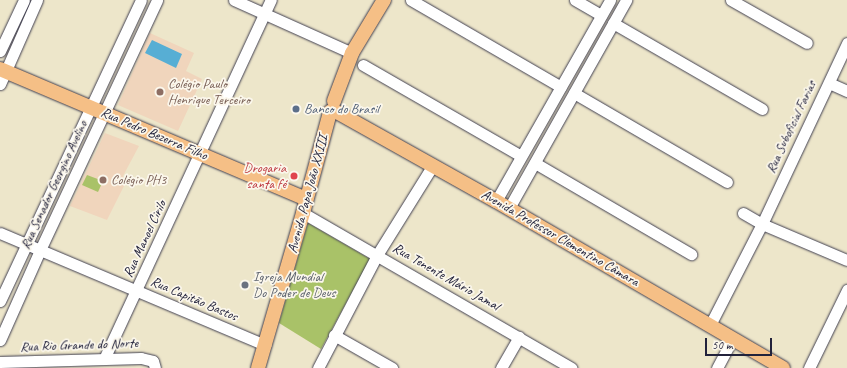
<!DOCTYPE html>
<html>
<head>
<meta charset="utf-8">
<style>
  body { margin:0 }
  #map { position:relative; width:847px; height:368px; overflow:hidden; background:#ede6ca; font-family:Caveat,sans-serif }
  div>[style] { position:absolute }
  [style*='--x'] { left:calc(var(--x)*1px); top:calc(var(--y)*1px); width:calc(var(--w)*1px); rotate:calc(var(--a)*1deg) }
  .built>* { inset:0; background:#f0d5bc }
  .green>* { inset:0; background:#a9c268 }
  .water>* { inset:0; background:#57aed4 }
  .roads { filter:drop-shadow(0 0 1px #403f50) drop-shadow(0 0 1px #403f50) }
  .minor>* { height:11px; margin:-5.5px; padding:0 5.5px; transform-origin:5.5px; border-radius:5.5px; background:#fff }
  .major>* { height:14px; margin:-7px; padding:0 7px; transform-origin:7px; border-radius:7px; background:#f5bf86 }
  .dots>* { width:11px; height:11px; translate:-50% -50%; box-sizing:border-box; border:2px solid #fbf7ec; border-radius:50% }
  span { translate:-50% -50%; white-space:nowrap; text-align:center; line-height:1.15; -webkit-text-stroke:3.5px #fbf7ec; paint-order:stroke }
  .education-label { font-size:14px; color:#785e54 }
  .left { translate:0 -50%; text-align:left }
  .service-label { font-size:14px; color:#4e5e75 }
  .street-label { font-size:14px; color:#22223b }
  .health-label { font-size:14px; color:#be3a42 }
  .right { translate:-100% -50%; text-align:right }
  .worship-label { font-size:14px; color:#5b616d }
  .scale { position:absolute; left:705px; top:338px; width:67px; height:18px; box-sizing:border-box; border:2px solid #22223b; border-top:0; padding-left:5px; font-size:12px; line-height:14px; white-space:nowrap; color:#22223b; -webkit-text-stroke:3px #fbf7ec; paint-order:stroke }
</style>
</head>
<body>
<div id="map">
  <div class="built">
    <div style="clip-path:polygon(150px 33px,194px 53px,186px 71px,202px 79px,178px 131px,118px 105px)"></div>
    <div style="clip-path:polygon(105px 133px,139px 146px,123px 176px,125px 184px,107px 220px,70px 206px)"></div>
  </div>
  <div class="green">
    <div style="clip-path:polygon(87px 175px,103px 181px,98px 192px,82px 185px)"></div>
    <div style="clip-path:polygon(308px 223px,370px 259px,321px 349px,279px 323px)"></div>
  </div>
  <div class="water">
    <div style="clip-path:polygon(152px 40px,182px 54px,176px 68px,145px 53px)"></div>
  </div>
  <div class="roads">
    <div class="minor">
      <div style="--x:234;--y:0;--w:129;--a:24.2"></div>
      <div style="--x:411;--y:0;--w:173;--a:30.1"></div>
      <div style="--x:575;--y:0;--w:30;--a:30"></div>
      <div style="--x:731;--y:0;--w:87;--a:29.5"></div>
      <div style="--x:613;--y:23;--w:172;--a:30"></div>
      <div style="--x:0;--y:51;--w:56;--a:-64.8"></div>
      <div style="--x:363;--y:65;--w:182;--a:29.9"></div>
      <div style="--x:829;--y:83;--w:20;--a:24"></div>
      <div style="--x:0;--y:84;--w:92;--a:-66.2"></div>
      <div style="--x:574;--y:93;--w:177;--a:30.2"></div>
      <div style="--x:535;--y:163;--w:181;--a:30.3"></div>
      <div style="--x:496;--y:201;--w:231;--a:-60.4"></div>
      <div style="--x:509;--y:208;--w:239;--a:-60.6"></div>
      <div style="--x:303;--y:213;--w:310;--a:30"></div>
      <div style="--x:743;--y:213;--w:22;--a:30"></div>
      <div style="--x:762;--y:224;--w:92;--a:23"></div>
      <div style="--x:0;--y:233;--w:288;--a:22.9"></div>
      <div style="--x:0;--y:301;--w:332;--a:-64.9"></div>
      <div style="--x:710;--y:325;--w:114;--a:-62.8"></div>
      <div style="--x:762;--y:224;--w:200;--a:-64.8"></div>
      <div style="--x:334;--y:335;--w:67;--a:29.6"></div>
      <div style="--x:0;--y:340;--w:98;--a:-66"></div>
      <div style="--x:40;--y:250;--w:276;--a:-64.9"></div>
      <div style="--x:104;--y:359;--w:396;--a:-65.1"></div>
      <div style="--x:0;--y:362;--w:141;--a:-1.6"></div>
      <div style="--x:141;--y:358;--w:12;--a:14"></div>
      <div style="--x:153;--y:361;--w:7;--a:74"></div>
      <div style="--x:318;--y:368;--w:127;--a:-62.4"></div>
      <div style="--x:377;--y:255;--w:106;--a:-58.1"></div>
      <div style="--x:501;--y:368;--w:36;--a:-60"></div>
      <div style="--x:717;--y:368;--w:34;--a:-62"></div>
      <div style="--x:809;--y:368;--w:87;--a:-64"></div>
    </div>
    <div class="major">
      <div style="--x:0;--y:69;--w:333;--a:23"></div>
      <div style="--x:334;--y:101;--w:51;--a:-69.4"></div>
      <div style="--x:352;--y:53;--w:62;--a:-58.9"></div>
      <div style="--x:335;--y:111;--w:184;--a:29.2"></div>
      <div style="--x:496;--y:201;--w:332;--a:30.2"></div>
      <div style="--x:258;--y:368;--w:161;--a:-73.8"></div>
      <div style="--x:303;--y:213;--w:105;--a:-75"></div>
    </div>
  </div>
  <div class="dots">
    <div style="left:160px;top:92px;background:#8d6e63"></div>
    <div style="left:296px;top:109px;background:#5c6f8a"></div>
    <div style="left:294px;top:176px;background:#e0444e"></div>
    <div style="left:103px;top:180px;background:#8d6e63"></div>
    <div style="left:245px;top:285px;background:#6b7280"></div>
  </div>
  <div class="education-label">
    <span class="left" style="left:168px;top:92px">Colégio Paulo<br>Henrique Terceiro</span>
    <span class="left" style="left:111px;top:180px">Colégio PH3</span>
  </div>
  <div class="service-label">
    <span class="left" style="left:304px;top:109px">Banco do Brasil</span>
  </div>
  <div class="street-label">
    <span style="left:791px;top:127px;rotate:-65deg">Rua Suboficial Farias</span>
    <span style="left:154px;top:134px;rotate:23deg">Rua Pedro Bezerra Filho</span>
    <span style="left:54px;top:185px;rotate:-65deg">Rua Senador Georgino Avelino</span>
    <span style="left:308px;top:194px;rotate:-75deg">Avenida Papa João XXIII</span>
    <span style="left:560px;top:238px;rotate:30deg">Avenida Professor Clementino Câmara</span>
    <span style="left:145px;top:239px;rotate:-65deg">Rua Manoel Cirilo</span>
    <span style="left:446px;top:277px;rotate:30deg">Rua Tenente Mário Jamal</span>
    <span style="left:194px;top:299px;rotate:23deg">Rua Capitão Bastos</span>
    <span style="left:79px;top:345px;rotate:-2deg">Rua Rio Grande do Norte</span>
  </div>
  <div class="health-label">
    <span class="right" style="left:286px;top:176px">Drogaria<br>santa fé</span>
  </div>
  <div class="worship-label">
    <span class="left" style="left:253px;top:285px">Igreja Mundial<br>Do Poder de Deus</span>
  </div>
  <div class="scale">50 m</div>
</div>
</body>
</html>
